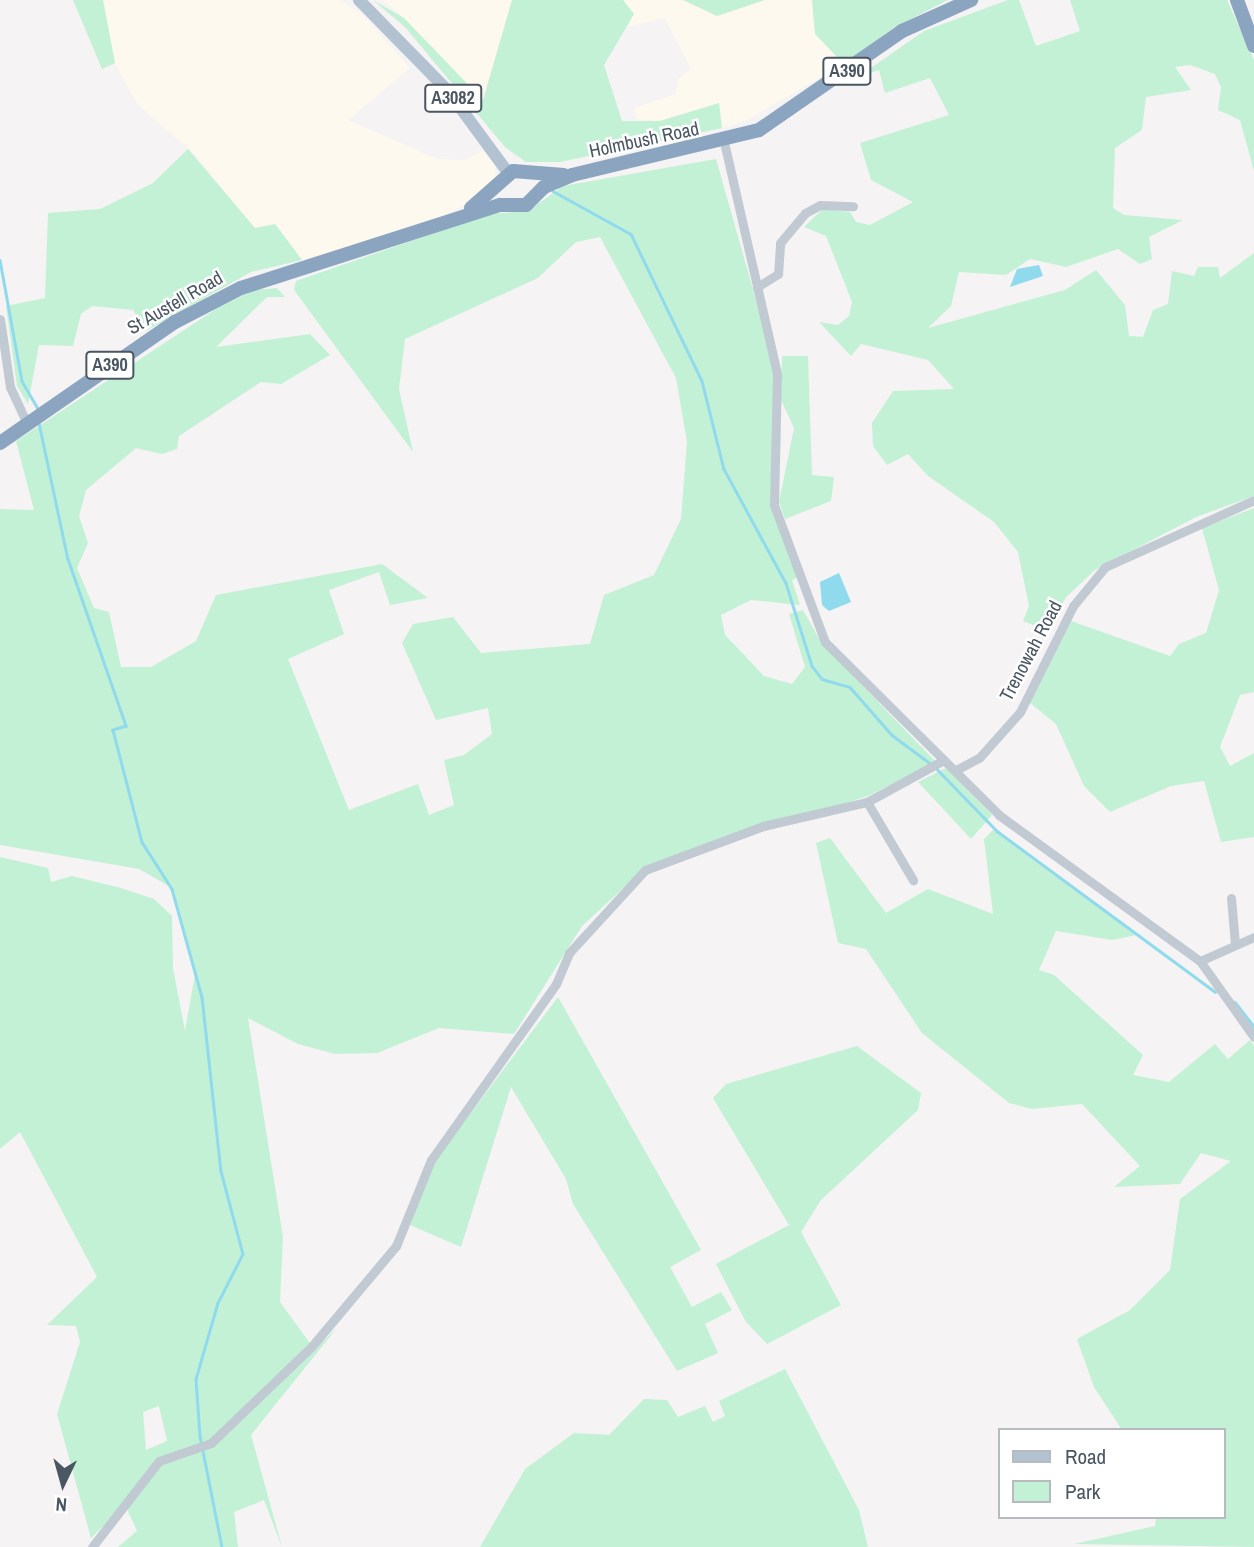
<!DOCTYPE html>
<html>
<head>
<meta charset="utf-8">
<style>
  body { margin:0 }
  #map { position:relative; width:1254px; height:1547px; overflow:hidden; background:#f5f3f3; font-family:"Archivo Narrow",sans-serif }
  div>[style] { position:absolute }
  [style*='--x'] { left:calc(var(--x)*1px); top:calc(var(--y)*1px); width:calc(var(--w)*1px); rotate:calc(var(--a)*1deg) }
  .commercial>* { inset:0; background:#fdf9ef }
  .green>* { inset:0; background:#c3f1d5 }
  .water>* { inset:0; background:#90daee }
  .stream>* { height:2.5px; margin:-1.25px; padding:0 1.25px; transform-origin:1.25px; border-radius:1.25px; background:#90daee }
  .minor>* { height:9px; margin:-4.5px; padding:0 4.5px; transform-origin:4.5px; border-radius:4.5px; background:#c1cad2 }
  .major>* { height:12px; margin:-6px; padding:0 6px; transform-origin:6px; border-radius:6px; background:#b3c2d1 }
  .highway>* { height:14px; margin:-7px; padding:0 7px; transform-origin:7px; border-radius:7px; background:#8ba5c1 }
  span { translate:-50% -50%; white-space:nowrap; text-align:center; line-height:1.15; -webkit-text-stroke:5px #fff; paint-order:stroke }
  .shield-label span { padding:2px 5px; background:#fff; border:2px solid; border-radius:5px; -webkit-text-stroke-width:0 }
  .shield-label { font-size:18px; color:#4a5661; font-weight:700 }
  .street-label { font-size:19px; color:#4a5661 }
  .legend { position:absolute; left:998px; top:1428px; width:228px; height:91px; box-sizing:border-box; background:#fff; border:2px solid #b7bbc0; margin:0; padding:9px 12px; list-style:none; font-size:21px; color:#4a5661 }
  .legend li { display:flex; align-items:center; gap:14px; height:35px }
  .legend b { width:35px; border:2px solid #b7bbc0 }
  .north { position:absolute; left:28px; top:1449px; width:70px; height:70px; -webkit-text-stroke:5px #fff; paint-order:stroke; rotate:185deg; font-size:19px; font-weight:700; line-height:28px; text-align:center; color:#4a5661 }
  .north::after { content:''; display:block; margin:auto; width:24px; height:32px; background:#4a5661; clip-path:polygon(50% 0,100% 100%,50% 72%,0 100%) }
</style>
</head>
<body>
<div id="map">
  <div class="commercial">
    <div style="clip-path:polygon(103px 0,339px 0,361px 13px,410px 68px,348px 120px,437px 159px,466px 160px,483px 150px,496px 167px,495px 178px,468px 203px,427px 224px,302px 260px,276px 224px,255px 229px,194px 153px,138px 105px,115px 63px)"></div>
    <div style="clip-path:polygon(382px 0,512px 0,483px 101px,404px 18px)"></div>
    <div style="clip-path:polygon(623px 0,683px 0,717px 16px,765px 0,812px 0,815px 34px,844px 64px,747px 120px,722px 128px,719px 103px,659px 121px,636px 119px,634px 108px,676px 94px,678px 79px,691px 69px,665px 18px,627px 27px,634px 14px)"></div>
  </div>
  <div class="green">
    <div style="clip-path:polygon(73px 0,103px 0,115px 63px,102px 69px)"></div>
    <div style="clip-path:polygon(373px 0,404px 18px,483px 100px,512px 0,623px 0,634px 14px,604px 65px,622px 121px,660px 121px,719px 103px,722px 128px,560px 162px,526px 162px,505px 147px,405px 27px)"></div>
    <div style="clip-path:polygon(683px 0,765px 0,717px 16px)"></div>
    <div style="clip-path:polygon(812px 0,948px 0,893px 28px,844px 64px,815px 34px)"></div>
    <div style="clip-path:polygon(1008px 0,1019px 0,1036px 46px,1080px 31px,1070px 0,1227px 0,1254px 60px,1254px 171px,1240px 120px,1218px 110px,1221px 87px,1215px 74px,1190px 65px,1175px 67px,1191px 90px,1146px 97px,1142px 130px,1115px 148px,1113px 208px,1124px 215px,1183px 220px,1149px 237px,1152px 259px,1140px 264px,1118px 249px,1066px 267px,1030px 259px,1006px 275px,959px 272px,951px 306px,928px 328px,1065px 290px,1096px 270px,1125px 305px,1129px 336px,1143px 337px,1153px 310px,1168px 304px,1172px 271px,1194px 276px,1198px 267px,1218px 267px,1220px 278px,1254px 253px,1254px 496px,1196px 517px,1095px 570px,1066px 597px,1049px 631px,1023px 621px,1029px 606px,1018px 552px,994px 522px,928px 476px,908px 454px,887px 465px,873px 446px,872px 423px,893px 391px,954px 389px,928px 360px,861px 344px,851px 356px,819px 322px,838px 325px,849px 316px,852px 302px,826px 236px,804px 227px,823px 209px,850px 212px,856px 222px,870px 225px,913px 202px,871px 180px,860px 143px,949px 115px,930px 78px,885px 93px,879px 70px,858px 77px,924px 31px)"></div>
    <div style="clip-path:polygon(188px 149px,255px 228px,275px 224px,302px 260px,251px 272px,146px 331px,133px 310px,92px 306px,81px 314px,73px 346px,39px 345px,28px 404px,17px 386px,6px 306px,45px 298px,48px 213px,100px 209px,153px 183px)"></div>
    <div style="clip-path:polygon(evenodd,716px 159px,777px 374px,774px 505px,798px 577px,792px 580px,800px 605px,751px 600px,721px 615px,725px 635px,764px 676px,792px 684px,805px 667px,789px 614px,803px 610px,822px 644px,936px 762px,868px 796px,644px 869px,582px 926px,514px 1034px,439px 1028px,377px 1053px,335px 1054px,298px 1044px,248px 1018px,283px 1237px,280px 1302px,312px 1346px,231px 1428px,336px 1329px,251px 1435px,282px 1547px,264px 1500px,234px 1512px,238px 1547px,118px 1547px,137px 1531px,125px 1505px,91px 1538px,57px 1414px,80px 1342px,76px 1326px,47px 1325px,97px 1277px,20px 1132px,0 1149px,0 857px,48px 868px,51px 882px,72px 876px,121px 888px,154px 899px,172px 916px,173px 968px,185px 1031px,195px 974px,172px 888px,139px 869px,0 845px,0 509px,34px 510px,16px 441px,219px 307px,254px 290px,277px 288px,285px 297px,267px 297px,216px 347px,310px 334px,330px 355px,281px 384px,261px 382px,179px 436px,177px 449px,162px 454px,136px 448px,86px 490px,79px 516px,88px 543px,77px 568px,94px 608px,109px 612px,121px 667px,151px 667px,196px 641px,216px 595px,382px 564px,428px 598px,390px 605px,379px 572px,329px 590px,344px 634px,288px 659px,349px 810px,418px 784px,429px 815px,454px 805px,444px 760px,464px 755px,492px 734px,488px 708px,436px 720px,402px 643px,413px 624px,453px 617px,481px 653px,590px 644px,604px 595px,654px 575px,681px 519px,687px 442px,676px 378px,600px 237px,576px 242px,538px 278px,405px 339px,399px 389px,413px 452px,294px 290px,296px 281px,489px 214px,528px 211px,563px 186px,716px 159px,159px 1406px,167px 1441px,146px 1450px,143px 1412px,159px 1406px)"></div>
    <div style="clip-path:polygon(782px 356px,808px 356px,812px 475px,834px 477px,831px 501px,785px 519px,779px 502px,794px 428px,781px 400px)"></div>
    <div style="clip-path:polygon(1254px 508px,1254px 692px,1240px 695px,1220px 747px,1230px 766px,1254px 753px,1254px 837px,1221px 842px,1204px 781px,1171px 786px,1110px 812px,1084px 786px,1056px 724px,1030px 703px,1071px 621px,1170px 656px,1179px 644px,1206px 633px,1219px 590px,1202px 528px)"></div>
    <div style="clip-path:polygon(946px 768px,992px 815px,971px 839px,918px 782px)"></div>
    <div style="clip-path:polygon(993px 830px,1137px 935px,1112px 940px,1056px 931px,1039px 970px,1054px 975px,1143px 1055px,1133px 1075px,1169px 1082px,1215px 1044px,1228px 1059px,1250px 1040px,1254px 1046px,1254px 1547px,1074px 1544px,1155px 1526px,1156px 1517px,1224px 1517px,1224px 1430px,1122px 1430px,1094px 1387px,1077px 1339px,1130px 1310px,1170px 1270px,1180px 1199px,1231px 1161px,1201px 1153px,1180px 1184px,1114px 1187px,1140px 1166px,1082px 1104px,1032px 1109px,1009px 1103px,922px 1033px,866px 949px,838px 943px,816px 843px,830px 838px,886px 913px,928px 889px,993px 914px,984px 839px)"></div>
    <div style="clip-path:polygon(558px 997px,701px 1250px,670px 1267px,692px 1307px,721px 1292px,732px 1310px,705px 1324px,718px 1353px,677px 1371px,573px 1204px,566px 1179px,511px 1087px,461px 1247px,410px 1225px,434px 1162px)"></div>
    <div style="clip-path:polygon(857px 1046px,921px 1093px,918px 1110px,821px 1200px,801px 1232px,841px 1305px,767px 1344px,746px 1322px,716px 1264px,789px 1225px,713px 1098px,726px 1084px)"></div>
    <div style="clip-path:polygon(785px 1369px,859px 1510px,868px 1547px,480px 1547px,525px 1469px,574px 1433px,609px 1435px,644px 1399px,667px 1400px,678px 1417px,705px 1406px,713px 1422px,725px 1416px,719px 1401px)"></div>
  </div>
  <div class="water">
    <div style="clip-path:polygon(1039px 265px,1043px 276px,1010px 287px,1017px 269px)"></div>
    <div style="clip-path:polygon(839px 573px,851px 602px,829px 611px,822px 605px,820px 582px)"></div>
  </div>
  <div class="stream">
    <div style="--x:553;--y:191;--w:89;--a:28.9"></div>
    <div style="--x:631;--y:234;--w:163;--a:64.2"></div>
    <div style="--x:702;--y:381;--w:91;--a:76"></div>
    <div style="--x:724;--y:469;--w:130;--a:61.5"></div>
    <div style="--x:786;--y:583;--w:87;--a:72.6"></div>
    <div style="--x:812;--y:666;--w:16;--a:52"></div>
    <div style="--x:822;--y:679;--w:29;--a:16"></div>
    <div style="--x:850;--y:687;--w:64;--a:48.8"></div>
    <div style="--x:892;--y:735;--w:49;--a:36.6"></div>
    <div style="--x:0;--y:260;--w:123;--a:79.7"></div>
    <div style="--x:22;--y:381;--w:30;--a:60"></div>
    <div style="--x:39;--y:423;--w:139;--a:78"></div>
    <div style="--x:68;--y:559;--w:177;--a:70.8"></div>
    <div style="--x:126;--y:726;--w:14;--a:163"></div>
    <div style="--x:113;--y:730;--w:116;--a:75.5"></div>
    <div style="--x:142;--y:842;--w:56;--a:57.4"></div>
    <div style="--x:172;--y:889;--w:112;--a:74.5"></div>
    <div style="--x:202;--y:997;--w:175;--a:83.8"></div>
    <div style="--x:221;--y:1171;--w:86;--a:75.2"></div>
    <div style="--x:243;--y:1254;--w:55;--a:117"></div>
    <div style="--x:218;--y:1303;--w:79;--a:106.1"></div>
    <div style="--x:196;--y:1379;--w:57;--a:86"></div>
    <div style="--x:200;--y:1436;--w:113;--a:78.8"></div>
    <div style="--x:936;--y:768;--w:88;--a:45.9"></div>
    <div style="--x:997;--y:831;--w:271;--a:36.4"></div>
    <div style="--x:1235;--y:1002;--w:31;--a:52"></div>
  </div>
  <div class="minor">
    <div style="--x:724;--y:142;--w:238;--a:77.1"></div>
    <div style="--x:777;--y:374;--w:131;--a:91.3"></div>
    <div style="--x:774;--y:505;--w:146;--a:69.6"></div>
    <div style="--x:825;--y:642;--w:245;--a:44.8"></div>
    <div style="--x:999;--y:815;--w:248;--a:36"></div>
    <div style="--x:1200;--y:961;--w:93;--a:54.6"></div>
    <div style="--x:757;--y:287;--w:25;--a:-32"></div>
    <div style="--x:778;--y:274;--w:31;--a:-86"></div>
    <div style="--x:780;--y:243;--w:39;--a:-50"></div>
    <div style="--x:805;--y:213;--w:17;--a:-28"></div>
    <div style="--x:820;--y:205;--w:33;--a:2"></div>
    <div style="--x:0;--y:319;--w:69;--a:81.6"></div>
    <div style="--x:10;--y:387;--w:40;--a:65"></div>
    <div style="--x:956;--y:770;--w:26;--a:-28"></div>
    <div style="--x:979;--y:758;--w:62;--a:-48.3"></div>
    <div style="--x:1020;--y:712;--w:119;--a:-63.4"></div>
    <div style="--x:1073;--y:606;--w:50;--a:-50.6"></div>
    <div style="--x:1105;--y:567;--w:163;--a:-24.2"></div>
    <div style="--x:867;--y:802;--w:91;--a:59.5"></div>
    <div style="--x:1231;--y:898;--w:46;--a:85"></div>
    <div style="--x:1200;--y:961;--w:59;--a:-24"></div>
    <div style="--x:92;--y:1547;--w:109;--a:-52.1"></div>
    <div style="--x:159;--y:1461;--w:55;--a:-19.1"></div>
    <div style="--x:211;--y:1443;--w:140;--a:-43.8"></div>
    <div style="--x:312;--y:1346;--w:131;--a:-50"></div>
    <div style="--x:396;--y:1246;--w:93;--a:-67.9"></div>
    <div style="--x:431;--y:1160;--w:216;--a:-54.6"></div>
    <div style="--x:556;--y:984;--w:34;--a:-67"></div>
    <div style="--x:569;--y:953;--w:113;--a:-47.5"></div>
    <div style="--x:645;--y:870;--w:126;--a:-20.4"></div>
    <div style="--x:763;--y:826;--w:107;--a:-13"></div>
    <div style="--x:867;--y:802;--w:85;--a:-28.7"></div>
  </div>
  <div class="major">
    <div style="--x:359;--y:0;--w:127;--a:45.6"></div>
    <div style="--x:448;--y:91;--w:103;--a:53.7"></div>
  </div>
  <div class="highway">
    <div style="--x:1237;--y:0;--w:49;--a:69.7"></div>
    <div style="--x:471;--y:208;--w:56;--a:-41.4"></div>
    <div style="--x:513;--y:171;--w:51;--a:4.5"></div>
    <div style="--x:0;--y:443;--w:213;--a:-34.7"></div>
    <div style="--x:175;--y:322;--w:74;--a:-27.3"></div>
    <div style="--x:241;--y:288;--w:272;--a:-17.8"></div>
    <div style="--x:500;--y:205;--w:26;--a:0"></div>
    <div style="--x:526;--y:205;--w:25;--a:-45"></div>
    <div style="--x:544;--y:187;--w:30;--a:-23"></div>
    <div style="--x:572;--y:175;--w:192;--a:-13.5"></div>
    <div style="--x:759;--y:130;--w:174;--a:-34.7"></div>
    <div style="--x:902;--y:31;--w:76;--a:-24.2"></div>
  </div>
  <div class="shield-label">
    <span style="left:847px;top:71px">A390</span>
    <span style="left:453px;top:98px">A3082</span>
    <span style="left:110px;top:365px">A390</span>
  </div>
  <div class="street-label">
    <span style="left:644px;top:140px;rotate:-12deg">Holmbush Road</span>
    <span style="left:175px;top:303px;rotate:-30deg">St Austell Road</span>
    <span style="left:1031px;top:651px;rotate:-62deg">Trenowah Road</span>
  </div>
  <ul class="legend">
  <li><b style="height:9px;background:#b3c2d1"></b>Road</li>
  <li><b style="height:19px;background:#c3f1d5"></b>Park</li>
  </ul>
  <div class="north">N</div>
</div>
</body>
</html>
